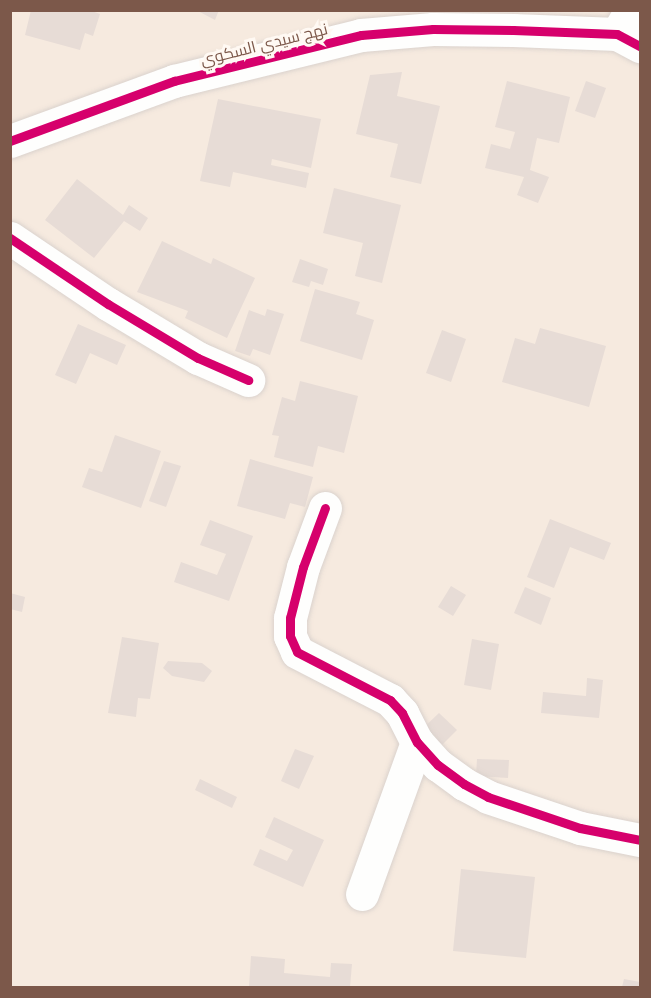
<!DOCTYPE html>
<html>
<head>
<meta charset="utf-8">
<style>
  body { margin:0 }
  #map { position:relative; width:651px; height:998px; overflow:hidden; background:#faf5ef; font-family:"Open Sans",Cairo,sans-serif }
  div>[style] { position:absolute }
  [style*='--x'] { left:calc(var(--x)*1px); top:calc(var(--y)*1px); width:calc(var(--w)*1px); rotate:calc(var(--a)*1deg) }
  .residential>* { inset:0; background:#f6eadf }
  .building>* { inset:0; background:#e7dcd6 }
  .roads { filter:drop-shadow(0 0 2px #dad2cd) drop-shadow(0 0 2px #dad2cd) }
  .minor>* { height:33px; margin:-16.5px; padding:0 16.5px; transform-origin:16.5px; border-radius:16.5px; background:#fefefd }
  .cycleway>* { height:9px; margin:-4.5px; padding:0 4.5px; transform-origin:4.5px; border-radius:4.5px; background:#d6006c }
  span { translate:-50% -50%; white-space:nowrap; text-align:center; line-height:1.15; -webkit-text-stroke:6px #fff9f3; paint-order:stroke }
  .street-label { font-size:16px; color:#7c584a }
  .frame { position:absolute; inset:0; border:12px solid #7c584a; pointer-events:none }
</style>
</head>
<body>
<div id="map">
  <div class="residential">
    <div style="clip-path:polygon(11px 11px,640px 11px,640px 987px,11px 987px)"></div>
  </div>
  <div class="building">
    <div style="clip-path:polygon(31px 10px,89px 10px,100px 14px,93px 36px,85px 33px,80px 50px,25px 35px)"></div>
    <div style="clip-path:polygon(196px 10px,219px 10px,215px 20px)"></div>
    <div style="clip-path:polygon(402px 72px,397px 96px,440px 106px,421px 184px,390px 177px,398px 144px,356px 134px,370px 75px)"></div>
    <div style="clip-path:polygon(507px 81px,570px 97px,559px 143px,537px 138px,530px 170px,549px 177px,538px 203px,517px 195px,524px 177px,485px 168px,491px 144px,510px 149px,515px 132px,495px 127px)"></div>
    <div style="clip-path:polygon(586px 81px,606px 88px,595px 118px,575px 111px)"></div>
    <div style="clip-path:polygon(218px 99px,321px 119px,311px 168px,272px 159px,271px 165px,309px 173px,306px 188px,233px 172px,230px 187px,200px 181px)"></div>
    <div style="clip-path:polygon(77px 179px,123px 215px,129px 205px,148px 218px,140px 231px,124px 221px,94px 258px,45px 220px)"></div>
    <div style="clip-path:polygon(334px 188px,401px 205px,382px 283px,355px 276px,363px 243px,323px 233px)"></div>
    <div style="clip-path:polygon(162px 241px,211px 264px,213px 258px,255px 278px,227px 338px,185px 318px,188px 311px,137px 292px)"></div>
    <div style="clip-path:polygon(300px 259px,328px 269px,323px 285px,311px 281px,309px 287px,292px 282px)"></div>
    <div style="clip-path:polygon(315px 289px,360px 302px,356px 314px,374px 320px,362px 360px,300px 341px)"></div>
    <div style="clip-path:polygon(267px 309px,284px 314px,270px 355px,253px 349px,250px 356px,235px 351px,249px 310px,265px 316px)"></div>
    <div style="clip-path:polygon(78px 324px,126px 345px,117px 365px,90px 353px,76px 384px,55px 375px)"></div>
    <div style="clip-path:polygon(540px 328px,606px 346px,589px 407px,502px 382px,515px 338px,535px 344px)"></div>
    <div style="clip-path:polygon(442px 330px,466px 339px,451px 382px,426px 373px)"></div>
    <div style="clip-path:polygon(300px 381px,358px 396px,344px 453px,318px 446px,313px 467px,274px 457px,279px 436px,272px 435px,282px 397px,295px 401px)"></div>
    <div style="clip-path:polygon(115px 435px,161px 451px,141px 508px,82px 487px,89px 468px,102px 472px)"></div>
    <div style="clip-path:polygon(250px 459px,313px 477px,305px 507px,290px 503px,285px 519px,237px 506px)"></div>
    <div style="clip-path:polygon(164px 461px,181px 466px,166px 507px,149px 501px)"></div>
    <div style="clip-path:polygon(550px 519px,611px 543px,604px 560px,570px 547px,554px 588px,527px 577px)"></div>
    <div style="clip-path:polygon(210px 520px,253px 536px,229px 601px,174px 582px,181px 562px,217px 575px,226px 554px,200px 545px)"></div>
    <div style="clip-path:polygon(451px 586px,466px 595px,453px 616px,438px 607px)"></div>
    <div style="clip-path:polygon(525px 587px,551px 598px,541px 625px,514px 613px)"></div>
    <div style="clip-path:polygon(10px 593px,25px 597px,22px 612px,10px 609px)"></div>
    <div style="clip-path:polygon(122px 637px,159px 643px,150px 699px,138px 698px,136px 717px,108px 713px)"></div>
    <div style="clip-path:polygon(472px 639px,499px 644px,491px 690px,464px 685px)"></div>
    <div style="clip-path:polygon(168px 661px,202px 663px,212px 671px,204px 682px,172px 676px,163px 668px)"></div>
    <div style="clip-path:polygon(587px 678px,603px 680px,599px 718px,541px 713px,543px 692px,586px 696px)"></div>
    <div style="clip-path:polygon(439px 713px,457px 730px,438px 749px,420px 731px)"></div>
    <div style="clip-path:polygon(295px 749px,314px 756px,299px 789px,281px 781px)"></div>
    <div style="clip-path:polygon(477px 759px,509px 760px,508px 778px,476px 776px)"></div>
    <div style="clip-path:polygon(200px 779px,237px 797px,232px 808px,195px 790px)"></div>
    <div style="clip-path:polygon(274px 817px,324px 840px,303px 887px,253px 865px,260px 849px,287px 861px,293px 850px,265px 837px)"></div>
    <div style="clip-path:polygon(461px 869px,535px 877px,526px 958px,453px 951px)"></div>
    <div style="clip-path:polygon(251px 956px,285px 959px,284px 973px,330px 977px,331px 963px,352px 964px,350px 987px,249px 987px)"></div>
    <div style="clip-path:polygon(624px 979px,640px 982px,640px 987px,622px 987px)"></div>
  </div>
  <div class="roads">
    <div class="minor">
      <div style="--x:617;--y:34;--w:28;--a:-60"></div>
      <div style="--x:10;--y:141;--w:175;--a:-20.1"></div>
      <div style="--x:174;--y:81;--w:193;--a:-13.8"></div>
      <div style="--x:361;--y:35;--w:72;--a:-4.8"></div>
      <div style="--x:433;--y:29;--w:80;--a:0.7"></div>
      <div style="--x:513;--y:30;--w:104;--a:2.2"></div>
      <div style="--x:617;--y:34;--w:26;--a:28"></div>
      <div style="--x:10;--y:238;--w:118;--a:34"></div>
      <div style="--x:108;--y:304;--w:105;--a:31"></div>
      <div style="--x:198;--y:358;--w:55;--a:23.7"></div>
      <div style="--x:325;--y:508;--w:63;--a:110.4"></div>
      <div style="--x:303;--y:567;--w:53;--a:104.3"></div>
      <div style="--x:290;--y:618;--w:18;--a:90"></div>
      <div style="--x:290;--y:636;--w:17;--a:66"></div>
      <div style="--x:297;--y:652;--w:105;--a:27.3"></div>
      <div style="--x:390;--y:700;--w:18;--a:47"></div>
      <div style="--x:402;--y:713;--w:33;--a:63"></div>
      <div style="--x:417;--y:742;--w:31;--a:48"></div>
      <div style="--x:438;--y:765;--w:32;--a:36"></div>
      <div style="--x:464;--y:784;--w:27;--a:28"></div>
      <div style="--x:488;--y:797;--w:97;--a:18.6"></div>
      <div style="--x:580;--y:828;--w:61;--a:11.3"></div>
      <div style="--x:362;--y:894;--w:162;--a:-70.1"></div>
    </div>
  </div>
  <div class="cycleway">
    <div style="--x:10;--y:141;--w:175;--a:-20.1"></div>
    <div style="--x:174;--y:81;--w:193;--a:-13.8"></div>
    <div style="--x:361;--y:35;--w:72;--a:-4.8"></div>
    <div style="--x:433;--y:29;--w:80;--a:0.7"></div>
    <div style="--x:513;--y:30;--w:104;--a:2.2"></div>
    <div style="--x:617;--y:34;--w:26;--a:28"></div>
    <div style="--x:10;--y:238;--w:118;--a:34"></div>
    <div style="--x:108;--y:304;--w:105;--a:31"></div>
    <div style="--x:198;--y:358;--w:55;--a:23.7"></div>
    <div style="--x:325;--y:508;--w:63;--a:110.4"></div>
    <div style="--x:303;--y:567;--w:53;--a:104.3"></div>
    <div style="--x:290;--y:618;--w:18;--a:90"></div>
    <div style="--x:290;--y:636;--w:17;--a:66"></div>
    <div style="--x:297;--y:652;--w:105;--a:27.3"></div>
    <div style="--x:390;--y:700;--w:18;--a:47"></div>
    <div style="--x:402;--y:713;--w:33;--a:63"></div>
    <div style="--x:417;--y:742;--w:31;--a:48"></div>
    <div style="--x:438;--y:765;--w:32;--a:36"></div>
    <div style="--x:464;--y:784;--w:27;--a:28"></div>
    <div style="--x:488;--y:797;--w:97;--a:18.6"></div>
    <div style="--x:580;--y:828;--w:61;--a:11.3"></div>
  </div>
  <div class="street-label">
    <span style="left:264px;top:44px;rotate:-14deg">نهج سيدي السكوي</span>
  </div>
  <div class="frame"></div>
</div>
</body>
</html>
